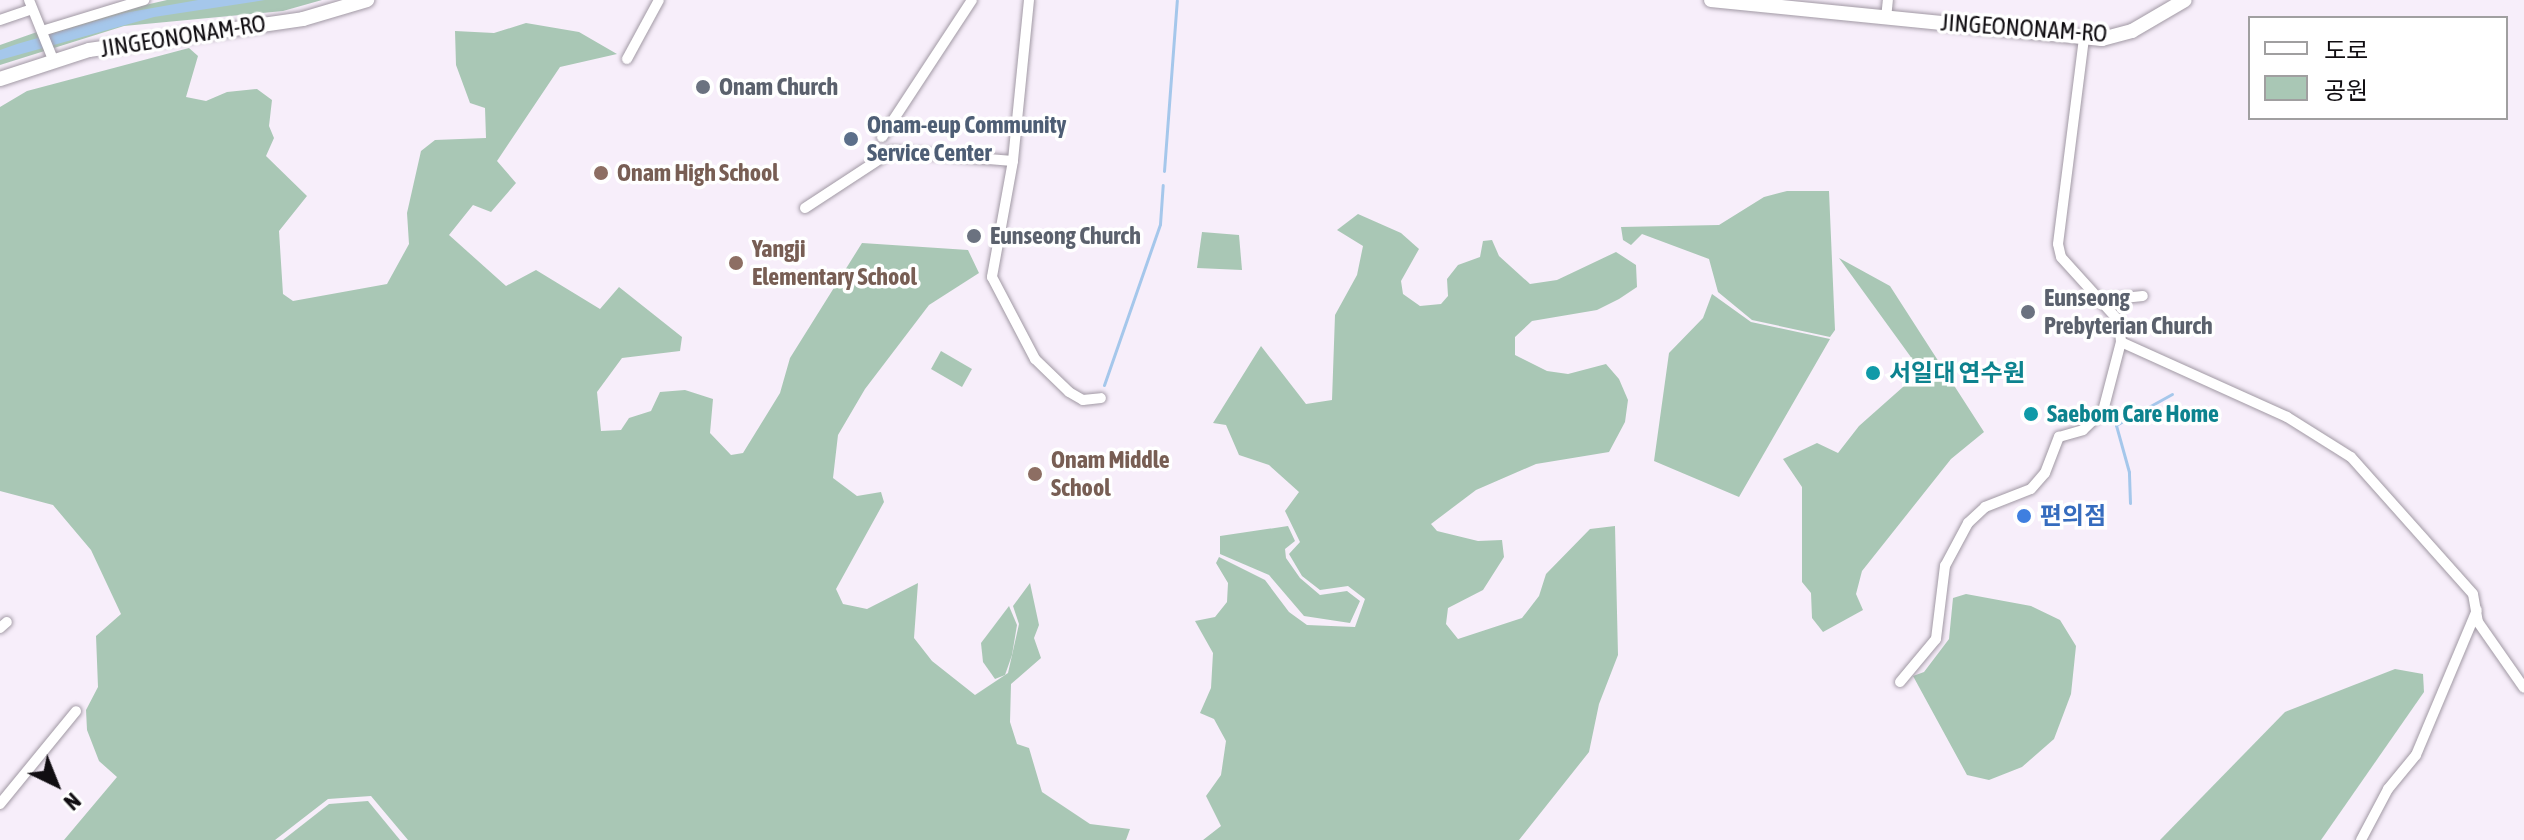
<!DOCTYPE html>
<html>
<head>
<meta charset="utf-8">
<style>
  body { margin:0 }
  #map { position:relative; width:2524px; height:840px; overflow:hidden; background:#f7eefa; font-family:"Asap Condensed","Noto Sans KR",sans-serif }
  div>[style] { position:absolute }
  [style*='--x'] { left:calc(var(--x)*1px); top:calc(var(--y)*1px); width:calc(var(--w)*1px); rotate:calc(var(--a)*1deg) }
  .green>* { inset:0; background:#a9c7b5 }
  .water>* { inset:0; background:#a5c7eb }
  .stream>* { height:3px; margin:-1.5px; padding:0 1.5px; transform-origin:1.5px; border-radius:1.5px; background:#a5c7eb }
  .roads { filter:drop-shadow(0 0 2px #a199a4) drop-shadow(0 0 2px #a199a4) }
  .street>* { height:10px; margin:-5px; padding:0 5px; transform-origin:5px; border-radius:5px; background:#fff }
  .secondary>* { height:14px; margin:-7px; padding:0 7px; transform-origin:7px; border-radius:7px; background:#fff }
  .dots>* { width:22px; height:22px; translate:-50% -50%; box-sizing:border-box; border:4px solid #fff; border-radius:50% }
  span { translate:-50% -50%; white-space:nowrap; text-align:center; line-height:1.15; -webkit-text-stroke:7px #fff; paint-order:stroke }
  .street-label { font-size:24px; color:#110e12 }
  .worship-label { font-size:24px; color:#5b616d; font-weight:700 }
  .left { translate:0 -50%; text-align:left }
  .service-label { font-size:24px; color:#4e5e75; font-weight:700 }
  .education-label { font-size:24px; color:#785e54; font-weight:700 }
  .culture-label { font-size:24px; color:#0d838f; font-weight:700 }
  .shop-label { font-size:24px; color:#366cbe; font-weight:700 }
  .legend { position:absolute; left:2248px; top:16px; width:260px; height:104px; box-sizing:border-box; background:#fff; border:2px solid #a09fa0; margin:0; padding:10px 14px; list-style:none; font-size:24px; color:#110e12 }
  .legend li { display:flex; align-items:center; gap:16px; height:40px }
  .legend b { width:40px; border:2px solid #a09fa0 }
  .north { position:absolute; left:16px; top:744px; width:80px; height:80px; -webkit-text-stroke:6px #fff; paint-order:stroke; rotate:137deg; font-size:22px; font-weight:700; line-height:32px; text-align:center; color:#110e12 }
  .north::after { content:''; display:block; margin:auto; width:28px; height:36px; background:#110e12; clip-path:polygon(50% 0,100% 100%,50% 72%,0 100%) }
</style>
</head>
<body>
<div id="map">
  <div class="green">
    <div style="clip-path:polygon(167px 0,322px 0,283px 11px,124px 26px,0 65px,0 45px,54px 26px)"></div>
    <div style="clip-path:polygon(526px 23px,579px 32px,617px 54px,560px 67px,497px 161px,516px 183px,491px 212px,473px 205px,449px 235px,506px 286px,536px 270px,600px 309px,619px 287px,682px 337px,680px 351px,622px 358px,597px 392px,601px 431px,621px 430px,629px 418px,651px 411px,660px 392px,685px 390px,713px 399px,710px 433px,731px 455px,743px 453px,780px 393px,790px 358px,862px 243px,968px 250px,979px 273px,929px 305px,865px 389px,838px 435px,833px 478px,857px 496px,881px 492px,884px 502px,836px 589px,843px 604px,867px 609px,918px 583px,914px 638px,932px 661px,975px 695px,1008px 673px,1019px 624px,1013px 606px,1030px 583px,1039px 625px,1034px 638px,1041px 658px,1011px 684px,1010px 722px,1017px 744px,1029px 748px,1042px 792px,1090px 824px,1130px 829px,1126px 840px,408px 840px,371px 796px,328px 799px,275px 840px,64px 840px,117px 777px,99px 761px,87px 730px,86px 710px,98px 687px,96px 636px,121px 614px,91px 550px,53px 505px,0 491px,0 107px,27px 91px,189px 48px,198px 56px,186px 97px,206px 101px,227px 92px,257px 89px,272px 100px,269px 126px,274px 138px,266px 156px,307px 196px,279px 231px,283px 294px,293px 301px,387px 284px,409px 244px,407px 213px,421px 151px,435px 140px,486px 138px,485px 108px,470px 103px,456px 65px,455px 31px,494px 33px)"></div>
    <div style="clip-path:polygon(1787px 191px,1829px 191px,1835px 330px,1830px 337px,1752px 320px,1718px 292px,1709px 259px,1642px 234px,1631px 245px,1623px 240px,1621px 227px,1719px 225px,1764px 197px)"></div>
    <div style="clip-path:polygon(1358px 214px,1401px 233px,1419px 249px,1401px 281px,1403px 294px,1420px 306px,1441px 304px,1448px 296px,1447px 279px,1458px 265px,1480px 257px,1483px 241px,1492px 240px,1499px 256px,1530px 284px,1557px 280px,1616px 252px,1636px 265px,1637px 287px,1619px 299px,1597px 310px,1532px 321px,1515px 337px,1515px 355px,1547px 371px,1568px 374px,1606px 364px,1619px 379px,1628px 400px,1625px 422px,1609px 452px,1536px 464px,1476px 490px,1431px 524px,1437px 531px,1478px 541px,1502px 540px,1504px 557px,1483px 590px,1448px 608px,1446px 624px,1458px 639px,1522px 618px,1539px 596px,1546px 574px,1590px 529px,1615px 526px,1618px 655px,1599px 704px,1589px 752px,1519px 840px,1203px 840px,1221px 826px,1206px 796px,1221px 775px,1226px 741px,1214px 719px,1200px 713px,1211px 688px,1213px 653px,1195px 621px,1215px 617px,1227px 602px,1228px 583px,1216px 563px,1219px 557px,1265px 580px,1289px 612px,1307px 625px,1355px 627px,1365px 599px,1348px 586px,1320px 590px,1302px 576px,1289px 554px,1300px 542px,1285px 511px,1299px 492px,1269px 465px,1239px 455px,1226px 425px,1213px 423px,1261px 346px,1306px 404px,1332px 400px,1335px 315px,1357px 275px,1363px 246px,1337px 230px)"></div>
    <div style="clip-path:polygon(1202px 232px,1239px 235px,1242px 270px,1197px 268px)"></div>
    <div style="clip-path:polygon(1839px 258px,1890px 286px,1984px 432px,1951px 459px,1862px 571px,1856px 594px,1863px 610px,1823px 632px,1812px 618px,1811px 593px,1802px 582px,1802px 487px,1783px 459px,1817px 443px,1838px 453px,1859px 426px,1921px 371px)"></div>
    <div style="clip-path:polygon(1712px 294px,1751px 322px,1830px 339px,1739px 497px,1654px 461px,1669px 353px,1703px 318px)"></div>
    <div style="clip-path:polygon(941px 351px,972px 369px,962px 387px,931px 369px)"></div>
    <div style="clip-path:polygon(1288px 526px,1295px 541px,1285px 549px,1286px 558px,1300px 578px,1320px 595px,1347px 591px,1360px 601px,1350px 623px,1304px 616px,1269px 575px,1220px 554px,1220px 536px)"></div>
    <div style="clip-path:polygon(1966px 594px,2031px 606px,2060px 620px,2076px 646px,2071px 694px,2054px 739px,2022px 767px,1989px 780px,1967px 775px,1913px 676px,1924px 672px,1949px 639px,1953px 598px)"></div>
    <div style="clip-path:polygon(1009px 606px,1017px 625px,1012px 655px,1005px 675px,995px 679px,983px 662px,981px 643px)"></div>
    <div style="clip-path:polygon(2395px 669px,2423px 674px,2424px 692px,2321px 840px,2160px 840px,2285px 712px)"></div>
    <div style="clip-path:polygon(368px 801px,400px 840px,283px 840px,329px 804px)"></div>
  </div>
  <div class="water">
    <div style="clip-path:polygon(198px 0,265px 0,154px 17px,0 60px,0 50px,17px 44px,124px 13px)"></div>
  </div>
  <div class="stream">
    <div style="--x:1164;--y:171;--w:171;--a:-85.7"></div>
    <div style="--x:1104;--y:385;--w:170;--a:-70.8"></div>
    <div style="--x:1160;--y:224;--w:39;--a:-86"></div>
    <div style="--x:2130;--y:503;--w:31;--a:-92"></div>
    <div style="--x:2129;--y:472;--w:49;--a:-105.5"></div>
    <div style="--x:2116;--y:425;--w:64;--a:-29"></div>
  </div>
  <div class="roads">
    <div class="street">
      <div style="--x:29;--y:0;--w:67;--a:68"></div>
      <div style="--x:1029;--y:0;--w:162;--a:95.7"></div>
      <div style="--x:1013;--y:161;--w:118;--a:100.3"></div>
      <div style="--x:992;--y:277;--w:93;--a:62.3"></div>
      <div style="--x:1035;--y:359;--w:47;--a:44.1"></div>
      <div style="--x:1069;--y:392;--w:16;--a:30"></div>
      <div style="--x:1083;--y:400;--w:18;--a:-6"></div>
      <div style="--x:1886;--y:18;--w:18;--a:-84"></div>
      <div style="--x:0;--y:20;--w:34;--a:-19"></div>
      <div style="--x:42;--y:31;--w:107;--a:-16.9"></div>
      <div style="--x:627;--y:59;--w:67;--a:-61.5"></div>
      <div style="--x:882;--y:137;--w:164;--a:-56.7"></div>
      <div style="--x:805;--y:208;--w:104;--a:-33.2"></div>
      <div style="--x:892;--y:151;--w:121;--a:4.7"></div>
      <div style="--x:2104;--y:300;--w:39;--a:-6"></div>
      <div style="--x:2121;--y:342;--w:182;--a:24.3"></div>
      <div style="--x:2287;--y:417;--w:75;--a:32"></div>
      <div style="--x:2351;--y:457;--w:183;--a:48.3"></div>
      <div style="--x:2473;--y:594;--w:28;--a:80"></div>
      <div style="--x:2478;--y:622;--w:80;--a:55.1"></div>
      <div style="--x:0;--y:628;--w:9;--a:-41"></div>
      <div style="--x:1900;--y:682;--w:56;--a:-50.1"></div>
      <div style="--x:1936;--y:639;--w:74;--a:-83"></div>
      <div style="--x:1945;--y:566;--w:49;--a:-61.9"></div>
      <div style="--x:1968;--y:523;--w:23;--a:-43"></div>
      <div style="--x:1985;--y:507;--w:49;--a:-21.4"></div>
      <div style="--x:2031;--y:489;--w:21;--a:-49"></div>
      <div style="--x:2045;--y:473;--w:39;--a:-69"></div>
      <div style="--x:2059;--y:437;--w:25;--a:-16"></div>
      <div style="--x:2083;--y:430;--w:28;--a:-44"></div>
      <div style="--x:2103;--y:411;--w:71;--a:-75.4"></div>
      <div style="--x:2121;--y:342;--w:21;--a:-95"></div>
      <div style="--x:2119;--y:321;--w:86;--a:-132.2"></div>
      <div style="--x:2061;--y:257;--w:13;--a:-103"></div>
      <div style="--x:2058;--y:244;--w:209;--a:-82.8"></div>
      <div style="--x:0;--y:804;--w:120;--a:-50.7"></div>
      <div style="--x:2361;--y:840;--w:58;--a:-62.1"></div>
      <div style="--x:2388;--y:789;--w:44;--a:-50.5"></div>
      <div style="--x:2416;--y:755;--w:157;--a:-67.2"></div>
    </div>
    <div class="secondary">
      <div style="--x:1711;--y:0;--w:393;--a:5.7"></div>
      <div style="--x:2102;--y:39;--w:31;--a:-15"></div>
      <div style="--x:2132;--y:31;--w:61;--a:-30.3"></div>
      <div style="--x:0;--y:79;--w:94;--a:-18"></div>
      <div style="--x:89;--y:50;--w:216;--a:-8.2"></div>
      <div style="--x:303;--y:19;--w:67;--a:-16.5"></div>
    </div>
  </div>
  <div class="dots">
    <div style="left:703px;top:87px;background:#6b7280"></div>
    <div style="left:851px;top:139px;background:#5c6f8a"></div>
    <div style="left:601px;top:173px;background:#8d6e63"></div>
    <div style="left:974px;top:236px;background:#6b7280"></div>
    <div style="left:736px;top:263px;background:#8d6e63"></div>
    <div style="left:2028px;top:312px;background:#6b7280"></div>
    <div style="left:1873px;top:373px;background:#0f9aa8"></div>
    <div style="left:2031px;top:414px;background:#0f9aa8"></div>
    <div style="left:1035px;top:474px;background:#8d6e63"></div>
    <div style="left:2024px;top:516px;background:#3f7fe0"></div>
  </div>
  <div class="street-label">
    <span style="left:2024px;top:28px;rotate:4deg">JINGEONONAM-RO</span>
    <span style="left:183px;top:36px;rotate:-9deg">JINGEONONAM-RO</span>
  </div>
  <div class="worship-label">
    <span class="left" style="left:719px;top:87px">Onam Church</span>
    <span class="left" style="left:990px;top:236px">Eunseong Church</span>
    <span class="left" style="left:2044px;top:312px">Eunseong<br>Prebyterian Church</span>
  </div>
  <div class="service-label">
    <span class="left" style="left:867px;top:139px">Onam-eup Community<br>Service Center</span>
  </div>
  <div class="education-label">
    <span class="left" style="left:617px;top:173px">Onam High School</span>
    <span class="left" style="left:752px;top:263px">Yangji<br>Elementary School</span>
    <span class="left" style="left:1051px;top:474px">Onam Middle<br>School</span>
  </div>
  <div class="culture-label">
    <span class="left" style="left:1889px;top:373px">서일대 연수원</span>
    <span class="left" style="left:2047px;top:414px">Saebom Care Home</span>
  </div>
  <div class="shop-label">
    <span class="left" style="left:2040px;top:516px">편의점</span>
  </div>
  <ul class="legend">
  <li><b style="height:10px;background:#fff"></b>도로</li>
  <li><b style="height:22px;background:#a9c7b5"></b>공원</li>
  </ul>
  <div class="north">N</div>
</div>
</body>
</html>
